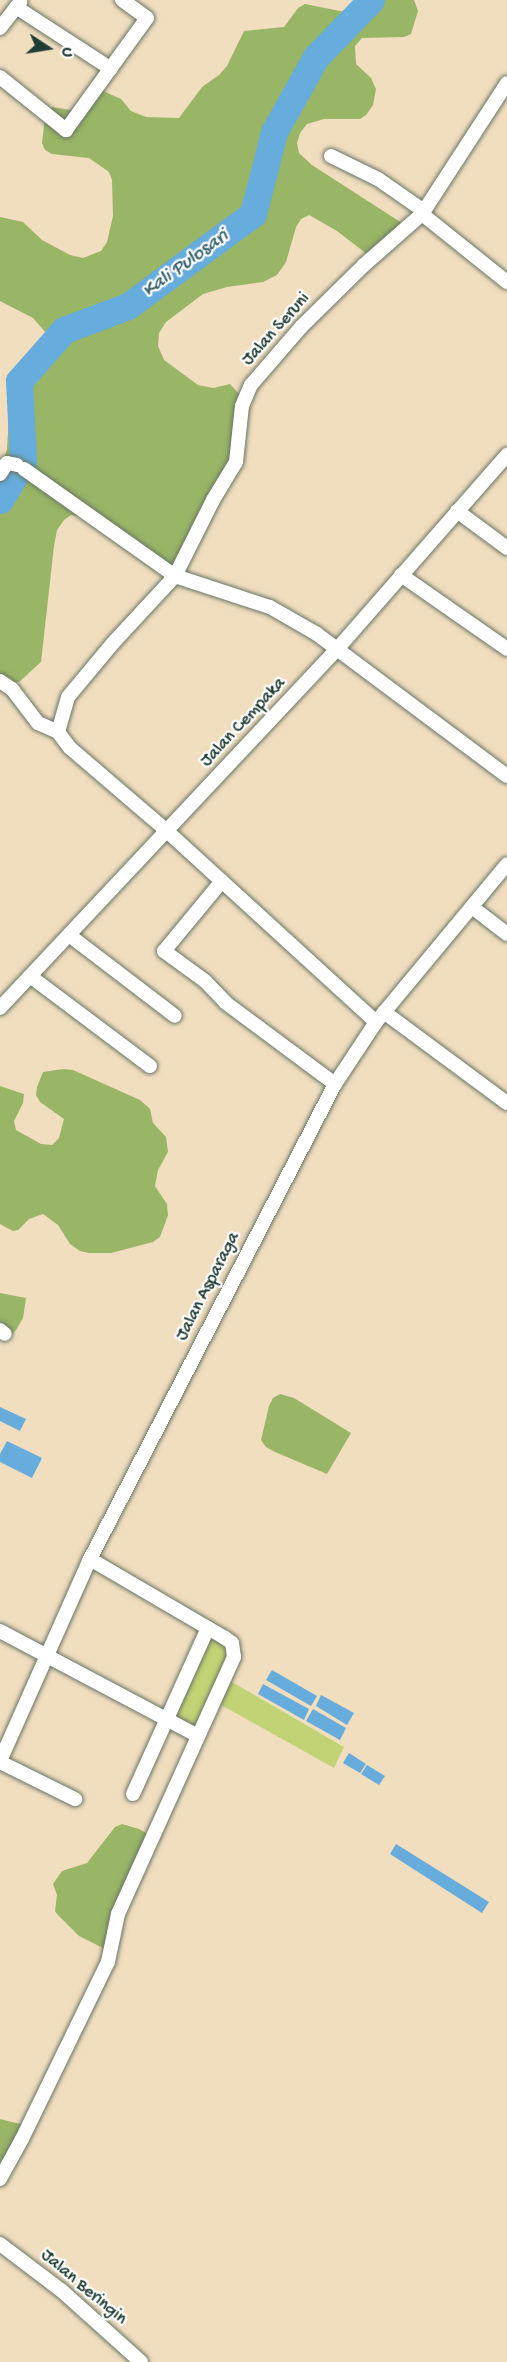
<!DOCTYPE html>
<html>
<head>
<meta charset="utf-8">
<style>
  body { margin:0 }
  #map { position:relative; width:507px; height:2362px; overflow:hidden; background:#f1debf; font-family:"Gochi Hand",sans-serif }
  div>[style] { position:absolute }
  [style*='--x'] { left:calc(var(--x)*1px); top:calc(var(--y)*1px); width:calc(var(--w)*1px); rotate:calc(var(--a)*1deg) }
  .green>* { inset:0; background:#c2d375 }
  .forest>* { inset:0; background:#99b566 }
  .water>* { inset:0; background:#66acdc }
  .river>* { height:27px; margin:-13.5px; padding:0 13.5px; transform-origin:13.5px; border-radius:13.5px; background:#66acdc }
  .roads { filter:drop-shadow(0 0 2px #687565) drop-shadow(0 0 2px #687565) }
  .minor>* { height:14px; margin:-7px; padding:0 7px; transform-origin:7px; border-radius:7px; background:#fff }
  span { translate:-50% -50%; white-space:nowrap; text-align:center; line-height:1.15; -webkit-text-stroke:4.5px #fff; paint-order:stroke }
  .street-label { font-size:18px; color:#1f3d34 }
  .water-label { font-size:20px; color:#38646f; font-style:italic }
  .north { position:absolute; left:18px; top:18px; width:60px; height:60px; -webkit-text-stroke:4px #fff; paint-order:stroke; rotate:102deg; font-size:16px; font-weight:700; line-height:24px; text-align:center; color:#1f3d34 }
  .north::after { content:''; display:block; margin:auto; width:21px; height:27px; background:#1f3d34; clip-path:polygon(50% 0,100% 100%,50% 72%,0 100%) }
</style>
</head>
<body>
<div id="map">
  <div class="green">
    <div style="clip-path:polygon(208px 1628px,232px 1643px,225px 1678px,344px 1747px,334px 1768px,214px 1701px,198px 1736px,167px 1720px)"></div>
  </div>
  <div class="forest">
    <div style="clip-path:polygon(371px 0,414px 0,418px 11px,411px 34px,404px 37px,362px 38px,355px 46px,356px 64px,371px 78px,376px 89px,373px 105px,366px 115px,360px 119px,324px 119px,307px 124px,300px 133px,297px 143px,299px 153px,312px 165px,408px 227px,372px 258px,337px 231px,309px 215px,301px 219px,296px 227px,286px 262px,277px 275px,263px 282px,227px 287px,203px 294px,166px 322px,159px 333px,158px 346px,164px 360px,198px 385px,213px 388px,230px 384px,239px 394px,242px 406px,238px 448px,175px 576px,88px 517px,71px 515px,64px 520px,57px 530px,54px 546px,41px 662px,19px 682px,5px 684px,0 681px,0 474px,7px 449px,9px 415px,19px 381px,51px 345px,46px 333px,33px 318px,0 301px,0 217px,23px 222px,42px 240px,70px 255px,83px 258px,101px 251px,107px 242px,113px 216px,112px 180px,109px 172px,89px 158px,52px 154px,45px 150px,42px 143px,45px 117px,52px 107px,71px 110px,103px 91px,121px 99px,131px 111px,146px 117px,179px 118px,202px 87px,219px 75px,227px 66px,244px 31px,284px 27px,298px 8px,305px 4px,350px 13px,363px 9px)"></div>
    <div style="clip-path:polygon(63px 1069px,73px 1070px,140px 1100px,150px 1109px,153px 1123px,166px 1137px,168px 1152px,158px 1170px,155px 1186px,167px 1204px,168px 1215px,160px 1237px,153px 1242px,111px 1253px,89px 1253px,80px 1251px,70px 1244px,58px 1225px,43px 1214px,29px 1219px,18px 1230px,13px 1231px,0 1224px,0 1086px,24px 1094px,23px 1103px,14px 1121px,16px 1130px,41px 1144px,52px 1145px,59px 1138px,64px 1119px,40px 1102px,36px 1095px,37px 1087px,43px 1072px)"></div>
    <div style="clip-path:polygon(0 1293px,26px 1298px,23px 1318px,16px 1330px,10px 1337px,0 1338px)"></div>
    <div style="clip-path:polygon(280px 1394px,294px 1398px,351px 1433px,327px 1474px,275px 1452px,266px 1447px,261px 1440px,269px 1406px,273px 1398px)"></div>
    <div style="clip-path:polygon(122px 1824px,139px 1829px,154px 1838px,111px 1952px,79px 1936px,58px 1915px,55px 1911px,57px 1895px,53px 1884px,62px 1871px,87px 1863px,115px 1827px)"></div>
    <div style="clip-path:polygon(0 2119px,28px 2126px,0 2169px)"></div>
  </div>
  <div class="water">
    <div style="clip-path:polygon(0 1407px,26px 1419px,20px 1431px,0 1421px)"></div>
    <div style="clip-path:polygon(7px 1441px,42px 1458px,32px 1478px,0 1462px,0 1454px)"></div>
    <div style="clip-path:polygon(272px 1670px,317px 1696px,311px 1706px,266px 1680px)"></div>
    <div style="clip-path:polygon(263px 1684px,309px 1709px,304px 1720px,258px 1694px)"></div>
    <div style="clip-path:polygon(321px 1695px,354px 1713px,347px 1725px,316px 1706px)"></div>
    <div style="clip-path:polygon(313px 1709px,346px 1728px,340px 1740px,306px 1721px)"></div>
    <div style="clip-path:polygon(349px 1753px,366px 1764px,360px 1773px,343px 1763px)"></div>
    <div style="clip-path:polygon(367px 1765px,385px 1776px,379px 1785px,361px 1774px)"></div>
    <div style="clip-path:polygon(396px 1844px,489px 1902px,482px 1913px,390px 1854px)"></div>
  </div>
  <div class="river">
    <div style="--x:0;--y:500;--w:44;--a:-58.8"></div>
    <div style="--x:23;--y:462;--w:81;--a:-92.8"></div>
    <div style="--x:19;--y:381;--w:68;--a:-48.6"></div>
    <div style="--x:64;--y:330;--w:68;--a:-20.6"></div>
    <div style="--x:128;--y:306;--w:155;--a:-36.4"></div>
    <div style="--x:253;--y:214;--w:85;--a:-75.6"></div>
    <div style="--x:274;--y:132;--w:86;--a:-60.8"></div>
    <div style="--x:316;--y:57;--w:79;--a:-46"></div>
  </div>
  <div class="roads">
    <div class="minor">
      <div style="--x:16;--y:7;--w:113;--a:33.1"></div>
      <div style="--x:0;--y:28;--w:33;--a:-52"></div>
      <div style="--x:0;--y:77;--w:85;--a:38.8"></div>
      <div style="--x:66;--y:130;--w:138;--a:-54.1"></div>
      <div style="--x:147;--y:18;--w:31;--a:-144"></div>
      <div style="--x:331;--y:156;--w:52;--a:26.1"></div>
      <div style="--x:378;--y:179;--w:56;--a:34.8"></div>
      <div style="--x:422;--y:214;--w:109;--a:38.7"></div>
      <div style="--x:24;--y:469;--w:185;--a:35.3"></div>
      <div style="--x:175;--y:576;--w:100;--a:18.1"></div>
      <div style="--x:270;--y:607;--w:54;--a:29.9"></div>
      <div style="--x:317;--y:634;--w:237;--a:36.8"></div>
      <div style="--x:0;--y:474;--w:13;--a:-58"></div>
      <div style="--x:7;--y:463;--w:10;--a:11"></div>
      <div style="--x:457;--y:511;--w:62;--a:36.5"></div>
      <div style="--x:401;--y:575;--w:129;--a:34.9"></div>
      <div style="--x:0;--y:681;--w:14;--a:34"></div>
      <div style="--x:12;--y:689;--w:43;--a:52.6"></div>
      <div style="--x:38;--y:723;--w:22;--a:24"></div>
      <div style="--x:222;--y:881;--w:91;--a:129.6"></div>
      <div style="--x:164;--y:951;--w:51;--a:36.2"></div>
      <div style="--x:205;--y:981;--w:30;--a:46"></div>
      <div style="--x:226;--y:1003;--w:136;--a:36.6"></div>
      <div style="--x:472;--y:907;--w:44;--a:37.6"></div>
      <div style="--x:69;--y:935;--w:133;--a:37.4"></div>
      <div style="--x:30;--y:976;--w:150;--a:36.9"></div>
      <div style="--x:0;--y:1008;--w:494;--a:-46.8"></div>
      <div style="--x:338;--y:648;--w:257;--a:-48.8"></div>
      <div style="--x:384;--y:1012;--w:153;--a:36.5"></div>
      <div style="--x:376;--y:1022;--w:283;--a:-137.6"></div>
      <div style="--x:167;--y:831;--w:128;--a:-139.4"></div>
      <div style="--x:70;--y:748;--w:20;--a:-127"></div>
      <div style="--x:58;--y:732;--w:36;--a:-74"></div>
      <div style="--x:68;--y:697;--w:70;--a:-50.2"></div>
      <div style="--x:113;--y:643;--w:91;--a:-47.2"></div>
      <div style="--x:175;--y:576;--w:85;--a:-63.4"></div>
      <div style="--x:213;--y:500;--w:44;--a:-58.8"></div>
      <div style="--x:236;--y:462;--w:56;--a:-83.9"></div>
      <div style="--x:242;--y:406;--w:23;--a:-67"></div>
      <div style="--x:251;--y:385;--w:77;--a:-49.2"></div>
      <div style="--x:301;--y:327;--w:88;--a:-44.5"></div>
      <div style="--x:364;--y:265;--w:77;--a:-41.3"></div>
      <div style="--x:422;--y:214;--w:156;--a:-57"></div>
      <div style="--x:0;--y:1330;--w:6;--a:39"></div>
      <div style="--x:0;--y:1631;--w:224;--a:27.9"></div>
      <div style="--x:0;--y:1761;--w:221;--a:-66"></div>
      <div style="--x:90;--y:1559;--w:534;--a:-62.72"></div>
      <div style="--x:335;--y:1084;--w:74;--a:-56.5"></div>
      <div style="--x:376;--y:1022;--w:205;--a:-50.3"></div>
      <div style="--x:0;--y:1762;--w:84;--a:26.3"></div>
      <div style="--x:133;--y:1794;--w:182;--a:-65.7"></div>
      <div style="--x:0;--y:2179;--w:46;--a:-61.2"></div>
      <div style="--x:22;--y:2139;--w:197;--a:-64.1"></div>
      <div style="--x:108;--y:1962;--w:49;--a:-78.2"></div>
      <div style="--x:118;--y:1914;--w:282;--a:-65.7"></div>
      <div style="--x:234;--y:1657;--w:14;--a:-98"></div>
      <div style="--x:232;--y:1643;--w:9;--a:-144"></div>
      <div style="--x:225;--y:1638;--w:156;--a:-149.7"></div>
      <div style="--x:0;--y:2244;--w:78;--a:37.2"></div>
      <div style="--x:62;--y:2291;--w:106;--a:41.9"></div>
    </div>
  </div>
  <div class="street-label">
    <span style="left:277px;top:330px;rotate:-48deg">Jalan Seruni</span>
    <span style="left:244px;top:723px;rotate:-47deg">Jalan Cempaka</span>
    <span style="left:209px;top:1287px;rotate:-63deg">Jalan Asparaga</span>
    <span style="left:83px;top:2288px;rotate:40deg">Jalan Beringin</span>
  </div>
  <div class="water-label">
    <span style="left:186px;top:264px;rotate:-36deg">Kali Pulosari</span>
  </div>
  <div class="north">U</div>
</div>
</body>
</html>
